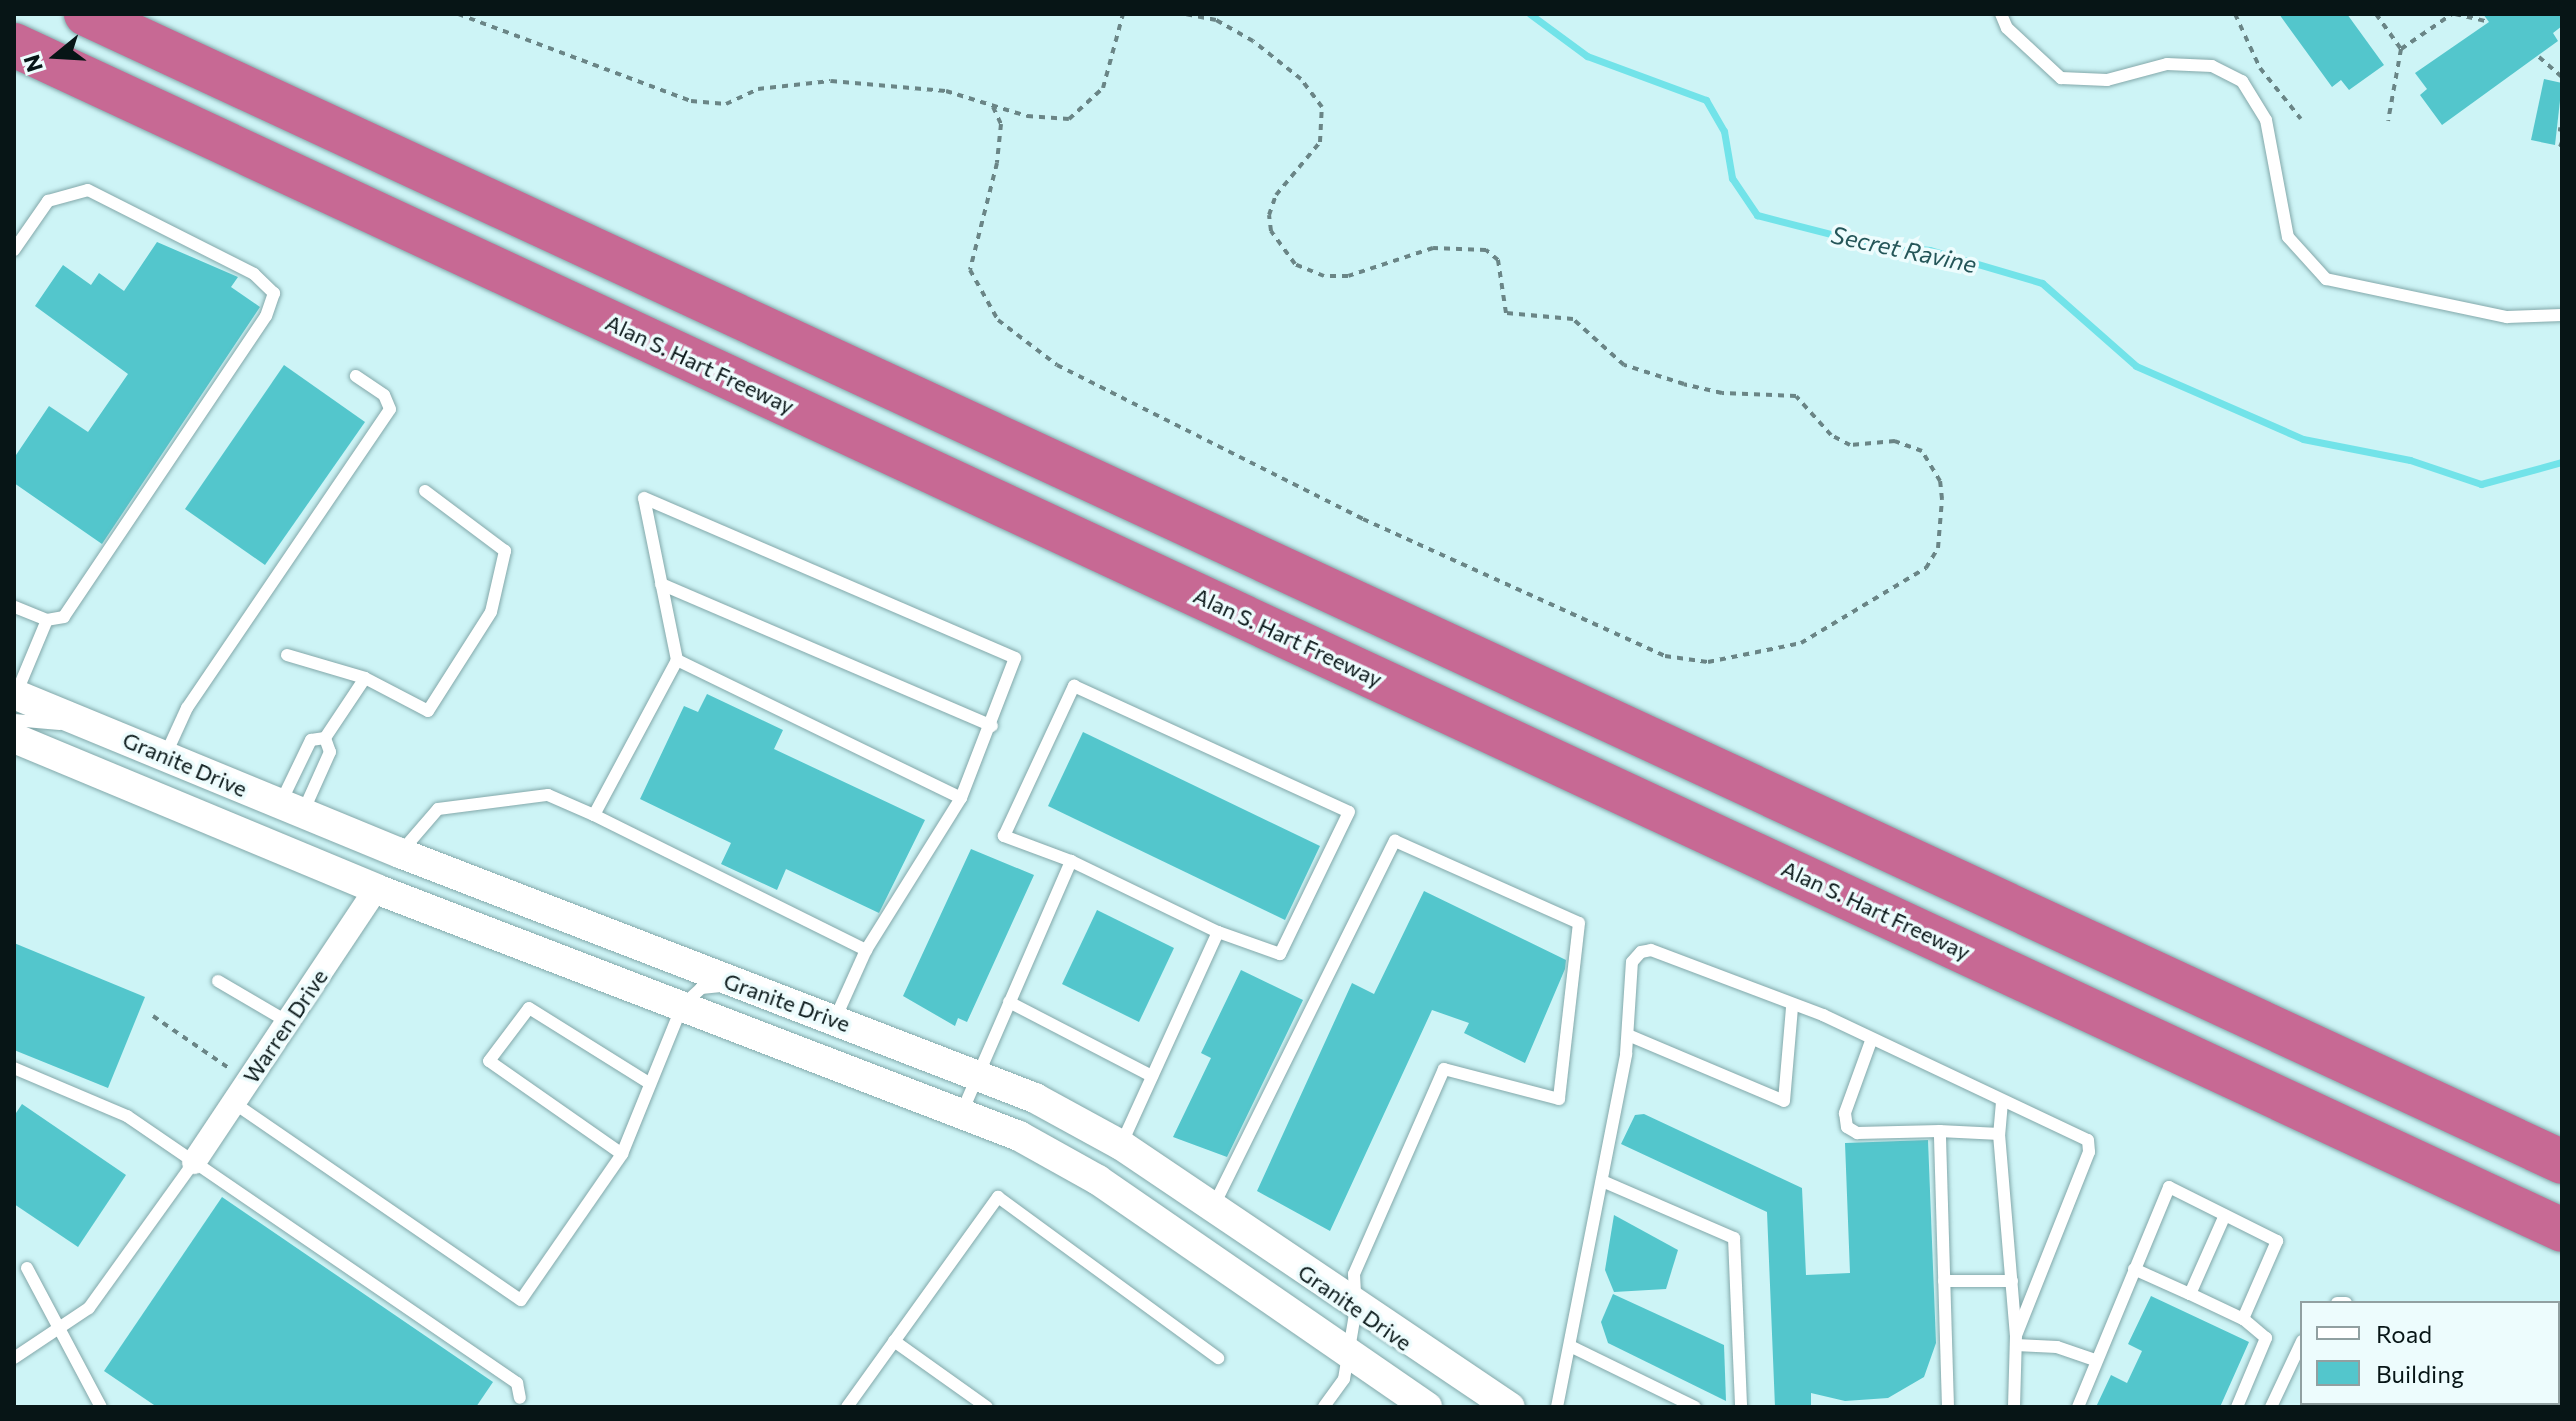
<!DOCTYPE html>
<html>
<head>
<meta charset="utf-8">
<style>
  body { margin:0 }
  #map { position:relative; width:2576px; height:1421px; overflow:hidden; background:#cdf4f6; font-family:Commissioner,sans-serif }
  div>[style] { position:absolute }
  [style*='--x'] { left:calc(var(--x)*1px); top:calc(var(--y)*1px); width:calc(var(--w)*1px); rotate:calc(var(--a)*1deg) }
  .stream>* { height:7px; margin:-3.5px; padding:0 3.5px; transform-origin:3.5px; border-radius:3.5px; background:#72e3e9 }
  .building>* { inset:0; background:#53c6cc }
  .path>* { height:4px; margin-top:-2px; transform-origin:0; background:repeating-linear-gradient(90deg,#6a8586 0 6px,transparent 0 12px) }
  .roads { filter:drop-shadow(0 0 2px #83a8aa) drop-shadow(0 0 2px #83a8aa) }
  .service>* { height:12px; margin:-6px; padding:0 6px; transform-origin:6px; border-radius:6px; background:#fff }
  .minor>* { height:24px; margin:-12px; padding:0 12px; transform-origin:12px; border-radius:12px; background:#fff }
  .tertiary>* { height:30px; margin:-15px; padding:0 15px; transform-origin:15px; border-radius:15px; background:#fff }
  .motorway>* { height:44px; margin:-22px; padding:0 22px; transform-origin:22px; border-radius:22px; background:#c76994 }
  span { translate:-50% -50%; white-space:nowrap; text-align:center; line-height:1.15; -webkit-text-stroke:7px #edfcfd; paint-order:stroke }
  .street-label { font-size:22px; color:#071516 }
  .water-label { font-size:24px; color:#245558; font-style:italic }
  .frame { position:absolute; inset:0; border:16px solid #071516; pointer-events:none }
  .legend { position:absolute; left:2300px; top:1301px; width:260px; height:104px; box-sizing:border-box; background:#edfcfd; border:2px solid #91a0a1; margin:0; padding:10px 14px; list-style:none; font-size:24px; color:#071516 }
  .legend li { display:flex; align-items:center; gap:16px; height:40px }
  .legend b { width:40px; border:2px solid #91a0a1 }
  .north { position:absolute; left:16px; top:16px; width:80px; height:80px; -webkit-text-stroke:6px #edfcfd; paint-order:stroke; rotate:252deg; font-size:22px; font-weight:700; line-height:32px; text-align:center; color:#071516 }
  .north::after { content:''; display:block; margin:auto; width:28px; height:36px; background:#071516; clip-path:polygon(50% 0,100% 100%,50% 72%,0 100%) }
</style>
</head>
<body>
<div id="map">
  <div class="stream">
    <div style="--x:1530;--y:14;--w:71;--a:36.4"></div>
    <div style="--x:1587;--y:56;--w:127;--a:20.3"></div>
    <div style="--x:1706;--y:100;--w:36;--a:60"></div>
    <div style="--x:1724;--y:131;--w:48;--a:80.3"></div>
    <div style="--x:1732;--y:178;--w:45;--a:56"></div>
    <div style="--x:1757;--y:215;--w:113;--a:14.4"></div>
    <div style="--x:1866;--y:243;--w:64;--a:6.2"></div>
    <div style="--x:1930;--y:250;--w:117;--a:16.4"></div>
    <div style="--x:2042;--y:283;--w:125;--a:41.4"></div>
    <div style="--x:2136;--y:366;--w:182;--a:23.6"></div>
    <div style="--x:2303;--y:439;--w:109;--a:11.1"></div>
    <div style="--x:2410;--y:460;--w:75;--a:18.7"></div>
    <div style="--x:2481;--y:484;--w:84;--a:-15.2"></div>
  </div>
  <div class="building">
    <div style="clip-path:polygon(2279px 14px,2347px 14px,2384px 65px,2349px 90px,2341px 80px,2332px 87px)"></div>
    <div style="clip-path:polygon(2483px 14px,2562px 14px,2562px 26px,2553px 33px,2558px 41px,2442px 125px,2420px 95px,2427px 89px,2415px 73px,2489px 22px)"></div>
    <div style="clip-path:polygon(2544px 79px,2562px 83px,2555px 145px,2531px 140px)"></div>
    <div style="clip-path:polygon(157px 242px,238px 277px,231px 287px,260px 307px,102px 544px,14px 483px,14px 458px,49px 406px,88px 432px,128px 374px,35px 306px,63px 265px,91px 285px,99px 273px,124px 291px)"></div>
    <div style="clip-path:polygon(284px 365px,365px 422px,265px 565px,185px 509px)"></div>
    <div style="clip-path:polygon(707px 694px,783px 730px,774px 749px,925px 820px,879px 913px,786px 869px,777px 890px,721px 864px,731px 843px,640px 799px,684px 706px,698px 712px)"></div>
    <div style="clip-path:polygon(1083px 732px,1320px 846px,1285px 920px,1048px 806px)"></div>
    <div style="clip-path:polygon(971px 849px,1034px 875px,967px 1022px,958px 1018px,955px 1026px,903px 996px)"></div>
    <div style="clip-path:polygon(1424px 891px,1566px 960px,1565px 969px,1525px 1063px,1464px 1033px,1469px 1023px,1432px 1010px,1330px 1231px,1257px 1191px,1352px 983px,1374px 994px)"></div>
    <div style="clip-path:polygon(1097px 910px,1174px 948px,1139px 1022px,1062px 984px)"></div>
    <div style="clip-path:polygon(14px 943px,145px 997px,108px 1088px,14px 1050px)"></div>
    <div style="clip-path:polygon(1241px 970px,1303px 1000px,1227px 1157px,1173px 1137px,1211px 1058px,1201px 1053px)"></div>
    <div style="clip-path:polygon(22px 1104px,126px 1175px,78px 1247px,14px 1204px,14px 1116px)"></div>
    <div style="clip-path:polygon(1644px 1114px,1802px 1188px,1806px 1275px,1850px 1273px,1845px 1143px,1928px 1140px,1936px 1343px,1924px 1377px,1888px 1398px,1845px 1401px,1811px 1393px,1811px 1407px,1775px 1407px,1767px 1212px,1621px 1144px,1635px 1115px)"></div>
    <div style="clip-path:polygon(222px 1197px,493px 1382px,476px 1407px,157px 1407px,104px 1371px)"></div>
    <div style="clip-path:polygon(1614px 1215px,1678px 1250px,1666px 1289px,1614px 1292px,1605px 1270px)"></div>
    <div style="clip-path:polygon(1613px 1294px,1724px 1345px,1726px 1401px,1608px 1343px,1601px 1322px)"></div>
    <div style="clip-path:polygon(2151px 1296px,2249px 1342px,2220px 1407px,2096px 1407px,2111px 1375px,2127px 1383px,2142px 1351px,2128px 1344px)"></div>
  </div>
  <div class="path">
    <div style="--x:458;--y:14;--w:249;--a:20.5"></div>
    <div style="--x:691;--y:101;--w:35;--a:5"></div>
    <div style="--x:726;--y:104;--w:35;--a:-25"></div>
    <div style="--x:758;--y:89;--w:73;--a:-6.3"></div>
    <div style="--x:831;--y:81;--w:115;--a:5"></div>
    <div style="--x:946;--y:91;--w:85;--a:17.2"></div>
    <div style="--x:1027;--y:116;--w:42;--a:4.1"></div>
    <div style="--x:1069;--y:119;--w:46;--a:-42.4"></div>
    <div style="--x:1103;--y:88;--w:77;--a:-74.9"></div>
    <div style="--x:2235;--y:14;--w:60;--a:65.2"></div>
    <div style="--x:2260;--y:68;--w:65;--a:51.2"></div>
    <div style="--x:2376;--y:14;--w:43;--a:54.5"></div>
    <div style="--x:2401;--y:49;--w:73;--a:100.2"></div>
    <div style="--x:2455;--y:14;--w:35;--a:13"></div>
    <div style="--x:2401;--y:49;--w:62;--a:-34.5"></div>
    <div style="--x:2539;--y:57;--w:30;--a:41"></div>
    <div style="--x:993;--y:107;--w:19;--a:65"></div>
    <div style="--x:1001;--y:124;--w:39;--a:96"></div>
    <div style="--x:997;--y:163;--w:110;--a:104.2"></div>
    <div style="--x:970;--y:270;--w:57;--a:60.8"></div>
    <div style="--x:998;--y:320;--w:74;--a:37.3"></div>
    <div style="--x:1057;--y:365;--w:343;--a:26.7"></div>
    <div style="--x:1363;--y:519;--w:332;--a:24.4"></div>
    <div style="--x:1665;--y:656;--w:43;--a:7.9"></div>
    <div style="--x:1708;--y:662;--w:95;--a:-11.5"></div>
    <div style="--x:1801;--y:643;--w:146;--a:-31"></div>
    <div style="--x:1926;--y:568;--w:23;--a:-59"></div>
    <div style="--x:1938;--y:548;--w:49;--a:-85.3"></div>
    <div style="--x:1942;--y:499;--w:18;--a:-96"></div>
    <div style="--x:1940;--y:481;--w:35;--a:-121"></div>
    <div style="--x:1922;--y:451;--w:29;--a:-160"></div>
    <div style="--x:1895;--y:441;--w:45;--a:174.9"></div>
    <div style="--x:1850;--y:445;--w:21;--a:-152"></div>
    <div style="--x:1831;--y:435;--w:52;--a:-131.9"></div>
    <div style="--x:1796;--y:396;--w:74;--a:-177.7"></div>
    <div style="--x:1722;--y:393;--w:39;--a:-167"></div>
    <div style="--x:1684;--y:384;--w:63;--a:-162.4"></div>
    <div style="--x:1624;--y:365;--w:69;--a:-138"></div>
    <div style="--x:1573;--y:319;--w:67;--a:-174.9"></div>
    <div style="--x:1506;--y:313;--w:54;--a:-98.6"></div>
    <div style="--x:1498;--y:260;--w:16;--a:-140"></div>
    <div style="--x:1486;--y:250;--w:53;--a:-177.8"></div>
    <div style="--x:1433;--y:248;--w:89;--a:161.8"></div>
    <div style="--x:1348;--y:276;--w:24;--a:180"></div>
    <div style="--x:1324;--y:276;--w:31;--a:-158"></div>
    <div style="--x:1295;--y:264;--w:41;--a:-126"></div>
    <div style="--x:1271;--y:231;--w:16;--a:-97"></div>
    <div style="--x:1269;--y:215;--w:21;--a:-71"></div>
    <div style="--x:1276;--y:195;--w:69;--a:-50.3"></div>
    <div style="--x:1320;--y:142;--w:35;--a:-87"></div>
    <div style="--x:1322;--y:107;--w:35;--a:-127"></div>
    <div style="--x:1301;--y:79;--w:61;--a:-141.6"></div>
    <div style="--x:1253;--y:41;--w:43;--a:-150.4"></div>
    <div style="--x:1216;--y:20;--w:31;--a:-169"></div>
    <div style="--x:2558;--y:129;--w:4;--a:14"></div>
    <div style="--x:2560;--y:147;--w:5;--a:-68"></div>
    <div style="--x:153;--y:1016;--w:93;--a:34.5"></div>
  </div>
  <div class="roads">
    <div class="service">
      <div style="--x:2001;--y:14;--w:15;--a:67"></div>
      <div style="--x:2007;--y:28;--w:74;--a:42.8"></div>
      <div style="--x:2061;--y:78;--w:46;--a:2.5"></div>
      <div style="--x:2107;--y:80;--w:62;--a:-14.9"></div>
      <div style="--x:2167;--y:64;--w:45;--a:2.5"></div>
      <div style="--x:2212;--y:66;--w:34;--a:27"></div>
      <div style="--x:2242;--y:81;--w:46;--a:58.4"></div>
      <div style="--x:2266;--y:120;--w:119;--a:79.4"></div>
      <div style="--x:2288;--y:237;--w:57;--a:47.9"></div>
      <div style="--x:2326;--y:279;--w:185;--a:11.9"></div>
      <div style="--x:2507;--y:317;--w:55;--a:-2.1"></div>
      <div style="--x:14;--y:250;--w:60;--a:-55.2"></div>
      <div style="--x:48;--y:201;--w:41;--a:-15.4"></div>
      <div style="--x:88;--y:190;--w:186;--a:26.8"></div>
      <div style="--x:254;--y:274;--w:28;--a:44"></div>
      <div style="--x:274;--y:293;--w:24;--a:109"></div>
      <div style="--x:266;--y:316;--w:362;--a:123.9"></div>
      <div style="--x:64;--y:617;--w:17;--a:170"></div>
      <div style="--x:47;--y:620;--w:35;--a:-158"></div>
      <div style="--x:661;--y:584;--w:360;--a:23.2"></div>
      <div style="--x:287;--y:655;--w:81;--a:16.4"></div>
      <div style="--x:16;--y:694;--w:80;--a:-67.3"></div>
      <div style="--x:14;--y:720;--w:46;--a:5"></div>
      <div style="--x:325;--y:738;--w:72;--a:-56.3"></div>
      <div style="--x:365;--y:678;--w:71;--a:27.6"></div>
      <div style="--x:428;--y:711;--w:117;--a:-57.5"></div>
      <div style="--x:491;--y:612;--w:63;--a:-77.1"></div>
      <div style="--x:505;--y:551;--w:100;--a:-143.1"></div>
      <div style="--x:165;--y:756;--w:53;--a:-65.4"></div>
      <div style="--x:187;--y:708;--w:361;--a:-55.8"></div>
      <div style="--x:390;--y:409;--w:15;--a:-113"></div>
      <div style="--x:384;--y:395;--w:34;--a:-146"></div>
      <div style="--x:281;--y:802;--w:69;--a:-64.2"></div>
      <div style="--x:311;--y:740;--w:14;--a:-8"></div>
      <div style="--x:303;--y:812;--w:66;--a:-65.8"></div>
      <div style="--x:330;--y:752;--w:15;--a:-110"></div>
      <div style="--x:594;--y:815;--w:304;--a:26.4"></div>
      <div style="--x:400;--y:853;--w:58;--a:-49.2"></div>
      <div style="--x:438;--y:809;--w:111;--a:-7.3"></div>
      <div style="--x:548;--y:795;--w:50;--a:23.5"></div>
      <div style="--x:594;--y:815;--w:176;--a:-61.8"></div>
      <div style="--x:677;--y:660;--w:165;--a:-101.5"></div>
      <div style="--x:644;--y:498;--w:404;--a:23.3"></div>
      <div style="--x:1015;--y:658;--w:150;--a:111.1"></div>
      <div style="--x:961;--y:798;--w:316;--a:-154.1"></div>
      <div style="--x:1071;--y:861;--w:163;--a:25.8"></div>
      <div style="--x:218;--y:981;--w:81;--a:30.4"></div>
      <div style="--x:1009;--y:1002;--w:161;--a:27.4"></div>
      <div style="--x:835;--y:1019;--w:76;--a:-65.8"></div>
      <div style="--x:866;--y:950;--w:179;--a:-58"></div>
      <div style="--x:1628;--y:1035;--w:169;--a:22.9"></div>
      <div style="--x:1784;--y:1101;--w:94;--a:-85.1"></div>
      <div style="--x:1871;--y:1041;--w:77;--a:109.9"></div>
      <div style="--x:1845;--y:1113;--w:14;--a:82"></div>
      <div style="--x:1847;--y:1127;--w:12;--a:31"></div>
      <div style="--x:1857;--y:1133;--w:83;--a:-1.4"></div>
      <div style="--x:14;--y:1068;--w:123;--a:23"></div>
      <div style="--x:127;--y:1116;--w:473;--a:34.4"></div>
      <div style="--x:517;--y:1383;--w:15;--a:79"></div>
      <div style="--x:2002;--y:1102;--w:32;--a:95"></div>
      <div style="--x:1999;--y:1134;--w:202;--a:85.2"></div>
      <div style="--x:2016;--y:1335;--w:72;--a:91.6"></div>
      <div style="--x:234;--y:1103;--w:348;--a:34.5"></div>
      <div style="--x:521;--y:1300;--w:178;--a:-55.3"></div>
      <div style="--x:622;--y:1154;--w:160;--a:-67.9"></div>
      <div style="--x:682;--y:1006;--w:26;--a:-43"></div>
      <div style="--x:701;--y:988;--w:20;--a:-6"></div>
      <div style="--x:962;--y:1112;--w:274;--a:-66.5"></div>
      <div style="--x:1071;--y:861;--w:72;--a:-159.5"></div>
      <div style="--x:1004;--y:836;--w:166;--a:-65"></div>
      <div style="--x:1074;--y:686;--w:302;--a:24.6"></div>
      <div style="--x:1349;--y:812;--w:158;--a:115.9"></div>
      <div style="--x:1280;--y:954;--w:66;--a:-160.5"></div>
      <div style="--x:1218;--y:932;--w:234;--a:114.5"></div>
      <div style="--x:622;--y:1154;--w:162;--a:-145"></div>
      <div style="--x:489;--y:1061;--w:66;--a:-53"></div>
      <div style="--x:529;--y:1008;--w:142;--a:32"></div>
      <div style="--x:1602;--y:1181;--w:144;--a:23.4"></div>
      <div style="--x:1734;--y:1238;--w:169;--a:87.6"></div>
      <div style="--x:1214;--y:1205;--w:407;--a:-63.6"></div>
      <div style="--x:1395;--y:841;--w:201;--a:24"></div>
      <div style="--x:1579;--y:923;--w:177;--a:96.5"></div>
      <div style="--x:1559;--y:1099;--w:119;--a:-165.4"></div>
      <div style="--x:1444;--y:1069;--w:224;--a:113.7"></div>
      <div style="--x:1354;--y:1274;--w:34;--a:87"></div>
      <div style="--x:1356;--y:1308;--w:72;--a:99.6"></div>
      <div style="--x:1344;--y:1379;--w:34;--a:126"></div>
      <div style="--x:27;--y:1268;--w:157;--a:62"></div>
      <div style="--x:2134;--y:1269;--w:61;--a:24.1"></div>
      <div style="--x:1944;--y:1281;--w:68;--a:0"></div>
      <div style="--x:2337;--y:1303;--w:9;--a:0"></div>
      <div style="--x:894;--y:1341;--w:114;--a:35.4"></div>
      <div style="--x:2016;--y:1345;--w:41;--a:2.8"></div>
      <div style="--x:2057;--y:1347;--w:40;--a:18.9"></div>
      <div style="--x:1570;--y:1346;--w:139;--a:26"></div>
      <div style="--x:14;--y:1358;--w:90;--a:-33.7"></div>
      <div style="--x:89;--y:1308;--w:180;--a:-54.3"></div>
      <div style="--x:2558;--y:1369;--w:7;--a:-56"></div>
      <div style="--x:2373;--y:1403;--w:8;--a:30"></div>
      <div style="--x:847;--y:1407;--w:259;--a:-54.3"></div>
      <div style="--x:998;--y:1197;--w:273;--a:36.2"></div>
      <div style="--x:1557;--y:1407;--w:360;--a:-78.9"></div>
      <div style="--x:1626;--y:1054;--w:92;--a:-86.3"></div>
      <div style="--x:1632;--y:962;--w:13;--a:-48"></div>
      <div style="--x:1641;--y:952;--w:10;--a:-11"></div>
      <div style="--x:1651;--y:950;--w:184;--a:20.7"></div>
      <div style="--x:1823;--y:1015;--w:293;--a:25.3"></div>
      <div style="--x:2088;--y:1140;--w:12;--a:85"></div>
      <div style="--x:2089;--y:1152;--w:197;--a:111.7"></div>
      <div style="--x:1948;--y:1407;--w:276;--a:-91.7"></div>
      <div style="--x:1940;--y:1131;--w:59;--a:2.9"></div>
      <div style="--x:2078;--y:1407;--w:238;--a:-67.5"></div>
      <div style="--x:2169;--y:1187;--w:121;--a:26.6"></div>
      <div style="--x:2277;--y:1241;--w:85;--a:113.6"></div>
      <div style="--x:2243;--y:1319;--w:59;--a:-154.7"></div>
      <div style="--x:2190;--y:1294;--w:86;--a:-66.1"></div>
      <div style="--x:2237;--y:1407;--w:75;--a:-67.2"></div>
      <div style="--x:2266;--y:1338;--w:30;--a:-140"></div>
      <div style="--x:2271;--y:1407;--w:73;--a:-64.8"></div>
      <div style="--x:2516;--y:1407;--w:4;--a:-63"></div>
    </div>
    <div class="minor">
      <div style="--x:194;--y:1162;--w:328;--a:-56.3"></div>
    </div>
    <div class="tertiary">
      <div style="--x:14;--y:694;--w:417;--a:22.4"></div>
      <div style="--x:400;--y:853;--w:681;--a:21.1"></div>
      <div style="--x:1035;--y:1098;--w:98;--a:28.7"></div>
      <div style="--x:1121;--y:1145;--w:469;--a:34"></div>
      <div style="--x:14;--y:738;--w:392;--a:22.6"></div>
      <div style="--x:376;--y:889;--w:689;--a:21.01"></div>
      <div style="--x:1019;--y:1136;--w:90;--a:29.1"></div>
      <div style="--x:1098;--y:1180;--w:400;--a:34.6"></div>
    </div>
    <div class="motorway">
      <div style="--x:86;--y:14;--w:2729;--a:24.87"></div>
      <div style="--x:14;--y:45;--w:2810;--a:24.94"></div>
    </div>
  </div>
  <div class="street-label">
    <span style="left:700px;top:364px;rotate:25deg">Alan S. Hart Freeway</span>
    <span style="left:1288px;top:637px;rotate:25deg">Alan S. Hart Freeway</span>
    <span style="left:185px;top:764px;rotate:23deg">Granite Drive</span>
    <span style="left:1876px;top:910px;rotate:25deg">Alan S. Hart Freeway</span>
    <span style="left:787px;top:1002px;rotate:20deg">Granite Drive</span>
    <span style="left:285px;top:1026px;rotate:-56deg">Warren Drive</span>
    <span style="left:1355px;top:1307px;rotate:35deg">Granite Drive</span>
  </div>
  <div class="water-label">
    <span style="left:1904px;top:249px;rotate:12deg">Secret Ravine</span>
  </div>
  <div class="frame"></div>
  <ul class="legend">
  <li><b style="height:10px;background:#fff"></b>Road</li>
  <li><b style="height:22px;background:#53c6cc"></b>Building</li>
  </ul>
  <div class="north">N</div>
</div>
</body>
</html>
